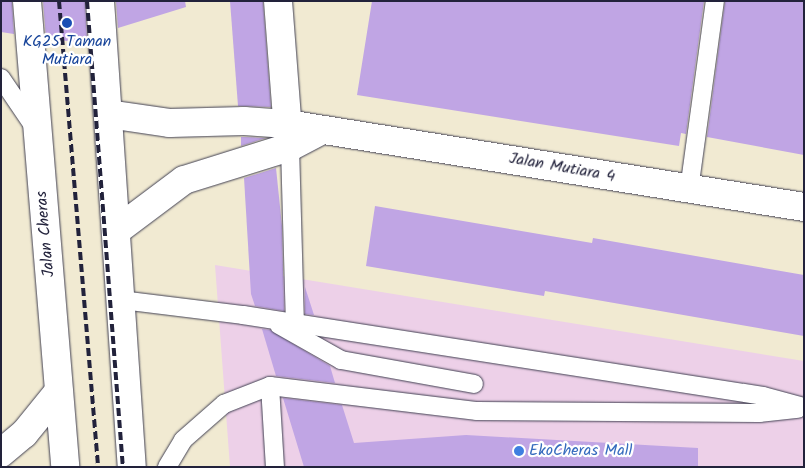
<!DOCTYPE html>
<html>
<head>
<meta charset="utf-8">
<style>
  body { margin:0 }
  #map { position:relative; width:805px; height:468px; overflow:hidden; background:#f1ead2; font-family:Kalam,sans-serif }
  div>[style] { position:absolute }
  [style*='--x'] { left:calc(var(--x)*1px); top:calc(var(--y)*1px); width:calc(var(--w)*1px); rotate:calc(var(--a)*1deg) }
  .built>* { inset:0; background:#edd0e8 }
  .building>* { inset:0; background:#c0a5e4 }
  .roads { filter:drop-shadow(0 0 1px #414052) drop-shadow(0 0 1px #414052) }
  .lane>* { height:18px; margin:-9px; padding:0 9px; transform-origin:9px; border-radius:9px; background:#fff }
  .street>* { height:28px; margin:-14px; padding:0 14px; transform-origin:14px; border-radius:14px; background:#fff }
  .highway>* { height:28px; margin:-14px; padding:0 14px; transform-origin:14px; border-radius:14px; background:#fff }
  .rail>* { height:4px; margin-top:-2px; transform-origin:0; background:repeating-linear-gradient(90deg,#22223b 0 8px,transparent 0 12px) }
  .dots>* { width:14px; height:14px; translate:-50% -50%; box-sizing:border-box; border:2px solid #fff; border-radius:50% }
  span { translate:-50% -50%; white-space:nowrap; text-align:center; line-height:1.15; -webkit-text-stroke:4.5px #fff; paint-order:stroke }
  .transit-label { font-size:16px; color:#164399 }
  .street-label { font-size:16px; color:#22223b }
  .shop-label { font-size:16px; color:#366cbe }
  .left { translate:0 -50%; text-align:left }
  .frame { position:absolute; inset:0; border:2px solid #22223b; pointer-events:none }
</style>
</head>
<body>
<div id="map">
  <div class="built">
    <div style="clip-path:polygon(215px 265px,804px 361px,804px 467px,230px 467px)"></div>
  </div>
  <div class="building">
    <div style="clip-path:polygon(1px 1px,12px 1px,14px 34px,1px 32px)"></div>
    <div style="clip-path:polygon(43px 1px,85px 1px,87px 38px,74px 42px,46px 38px)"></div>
    <div style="clip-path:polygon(116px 1px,185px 1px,186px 7px,118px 28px)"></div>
    <div style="clip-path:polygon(230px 1px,263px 1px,271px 107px,238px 106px)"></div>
    <div style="clip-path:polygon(372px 1px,704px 1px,686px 134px,681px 133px,679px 146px,357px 95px)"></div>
    <div style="clip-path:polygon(725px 1px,804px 1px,804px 155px,707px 137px)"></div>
    <div style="clip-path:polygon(241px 137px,244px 137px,266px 138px,241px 146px)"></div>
    <div style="clip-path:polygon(276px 168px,282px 226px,284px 311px,255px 306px,251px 294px,244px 178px)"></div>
    <div style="clip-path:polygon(375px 206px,592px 243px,593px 238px,804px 275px,804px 336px,545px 291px,544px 296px,366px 266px)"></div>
    <div style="clip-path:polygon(305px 285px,305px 287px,314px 315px,305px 314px)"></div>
    <div style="clip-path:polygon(262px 329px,270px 330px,330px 366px,335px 383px,276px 376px)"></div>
    <div style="clip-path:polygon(283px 398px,342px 405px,354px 443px,466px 435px,698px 448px,698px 467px,304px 467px)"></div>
  </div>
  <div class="roads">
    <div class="lane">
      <div style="--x:1;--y:78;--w:60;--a:55.8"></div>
      <div style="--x:290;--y:147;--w:176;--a:88.4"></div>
      <div style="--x:689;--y:190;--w:191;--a:-82.2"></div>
      <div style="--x:121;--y:300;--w:123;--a:7"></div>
      <div style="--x:243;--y:315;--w:526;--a:8.85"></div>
      <div style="--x:763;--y:396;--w:42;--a:15"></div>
      <div style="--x:279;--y:325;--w:71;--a:29.4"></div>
      <div style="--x:341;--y:360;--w:135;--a:10.2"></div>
      <div style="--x:270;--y:386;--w:81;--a:86.5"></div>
      <div style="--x:167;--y:467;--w:31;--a:-59"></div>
      <div style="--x:183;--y:440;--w:55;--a:-41.3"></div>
      <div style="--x:224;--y:404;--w:49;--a:-21.4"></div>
      <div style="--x:270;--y:386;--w:209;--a:6.9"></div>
      <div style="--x:477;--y:411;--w:282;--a:0.4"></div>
      <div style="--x:759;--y:413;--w:39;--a:-6"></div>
    </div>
    <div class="street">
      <div style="--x:278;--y:1;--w:142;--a:85.6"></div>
      <div style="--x:108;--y:114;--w:63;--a:8.3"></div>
      <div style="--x:170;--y:123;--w:74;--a:-1.5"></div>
      <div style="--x:244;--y:121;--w:43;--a:4"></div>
      <div style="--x:287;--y:124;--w:524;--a:9.12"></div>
      <div style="--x:116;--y:231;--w:85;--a:-36.9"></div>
      <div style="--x:184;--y:180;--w:111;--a:-17.3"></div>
      <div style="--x:290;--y:147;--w:34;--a:-28"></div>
      <div style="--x:1;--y:453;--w:30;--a:-40"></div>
      <div style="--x:24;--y:434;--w:55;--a:-50.9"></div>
    </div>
    <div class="highway">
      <div style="--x:27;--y:1;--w:468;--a:85.3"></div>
      <div style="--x:100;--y:1;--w:467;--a:86.1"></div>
    </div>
  </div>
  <div class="rail">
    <div style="--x:59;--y:1;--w:468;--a:85.2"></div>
    <div style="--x:87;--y:1;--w:467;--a:85.6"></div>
  </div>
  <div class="dots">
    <div style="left:67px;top:23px;background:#1a4fb4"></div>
    <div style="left:519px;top:451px;background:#3f7fe0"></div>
  </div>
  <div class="transit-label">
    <span style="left:67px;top:51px">KG25 Taman<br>Mutiara</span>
  </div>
  <div class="street-label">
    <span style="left:562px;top:168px;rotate:10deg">Jalan Mutiara 4</span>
    <span style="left:46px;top:234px;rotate:-95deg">Jalan Cheras</span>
  </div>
  <div class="shop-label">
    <span class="left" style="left:529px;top:451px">EkoCheras Mall</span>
  </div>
  <div class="frame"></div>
</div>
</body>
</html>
